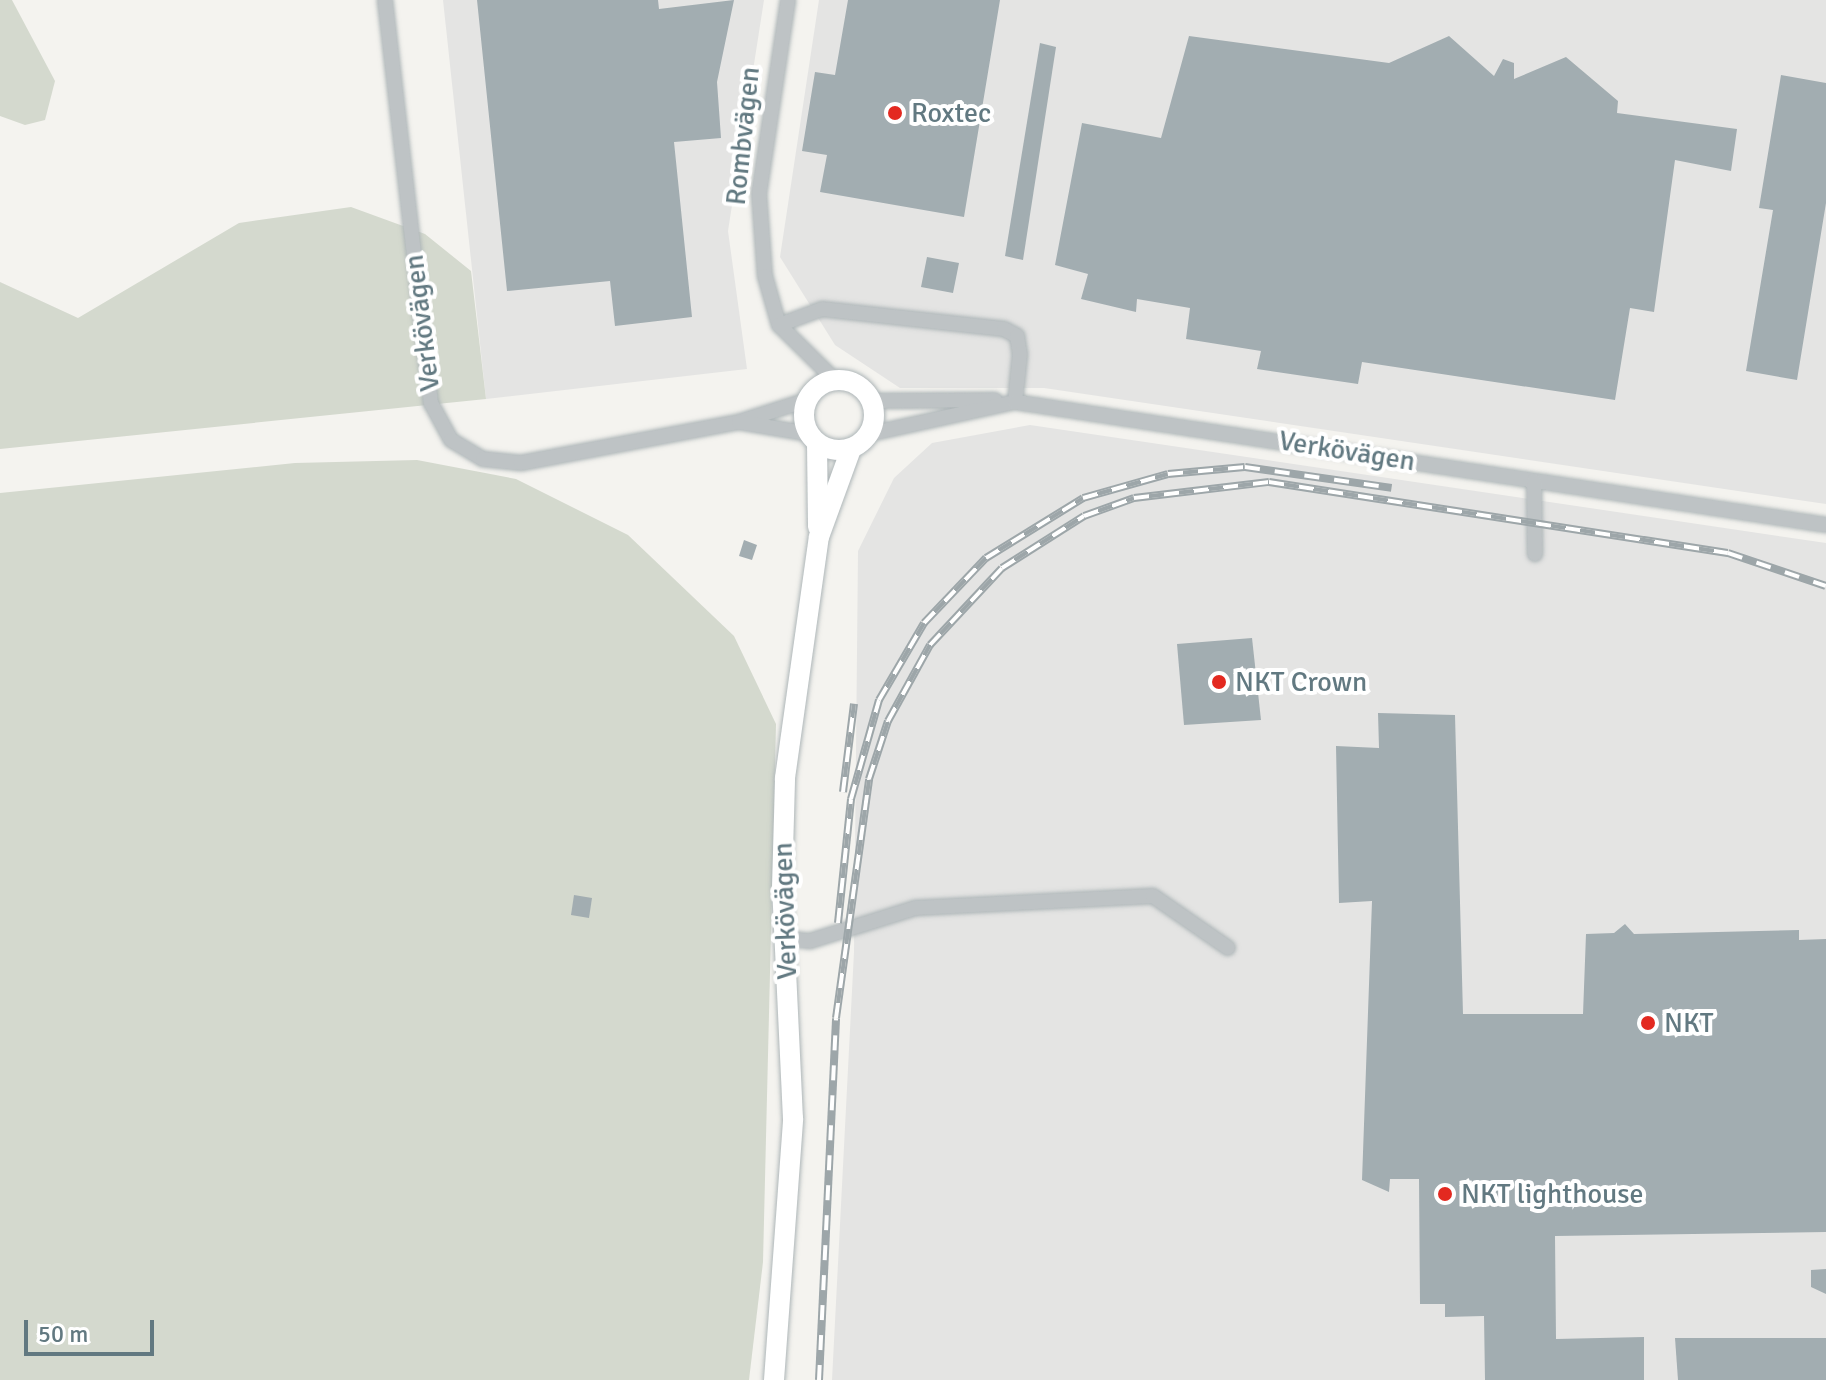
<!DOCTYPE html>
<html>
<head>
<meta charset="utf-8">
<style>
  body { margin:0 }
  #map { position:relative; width:1826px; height:1380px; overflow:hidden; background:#f4f3ef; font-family:Signika,sans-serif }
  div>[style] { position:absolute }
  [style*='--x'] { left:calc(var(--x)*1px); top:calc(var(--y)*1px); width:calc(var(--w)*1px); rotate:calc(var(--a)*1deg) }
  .built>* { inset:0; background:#e4e4e3 }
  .green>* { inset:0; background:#d4d9ce }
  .building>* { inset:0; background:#a2adb1 }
  .roads { filter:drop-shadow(0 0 2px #aeb6b8) drop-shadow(0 0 2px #aeb6b8) }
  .minor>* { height:14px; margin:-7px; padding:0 7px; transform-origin:7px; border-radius:7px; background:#bec3c5 }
  .secondary>* { height:20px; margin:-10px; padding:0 10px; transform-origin:10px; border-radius:10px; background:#fff }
  .secondary>.ring { margin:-10px; padding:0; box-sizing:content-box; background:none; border:20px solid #fff; border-radius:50% }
  .rail>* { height:8px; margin-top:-4px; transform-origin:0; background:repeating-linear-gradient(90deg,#fff 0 15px,#9da6a9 0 30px); box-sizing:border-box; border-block:2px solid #9da6a9 }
  .dots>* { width:22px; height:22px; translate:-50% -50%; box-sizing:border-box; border:4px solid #fff; border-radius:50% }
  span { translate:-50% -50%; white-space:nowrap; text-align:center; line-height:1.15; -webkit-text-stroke:8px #fff; paint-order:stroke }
  .poi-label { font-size:28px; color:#627981 }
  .left { translate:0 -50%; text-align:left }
  .street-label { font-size:28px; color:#627981 }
  .scale { position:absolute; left:24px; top:1320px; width:130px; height:36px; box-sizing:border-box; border:4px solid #627981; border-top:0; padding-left:10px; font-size:24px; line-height:28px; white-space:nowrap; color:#627981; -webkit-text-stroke:6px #fff; paint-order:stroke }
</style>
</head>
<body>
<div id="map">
  <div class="built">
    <div style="clip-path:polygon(443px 0,764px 0,728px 231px,747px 369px,486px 399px)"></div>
    <div style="clip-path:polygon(819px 0,1826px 0,1826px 504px,1044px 388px,900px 388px,835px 345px,780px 257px)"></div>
    <div style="clip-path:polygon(1030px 425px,1826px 543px,1826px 1380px,832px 1380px,854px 952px,858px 551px,894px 478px,932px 443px)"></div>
  </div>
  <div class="green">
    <div style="clip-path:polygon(0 0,12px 0,55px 81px,45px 120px,25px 125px,0 116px)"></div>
    <div style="clip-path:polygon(351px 207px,425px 234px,471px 271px,486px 399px,0 449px,0 282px,78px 318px,239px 223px)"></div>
    <div style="clip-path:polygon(417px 460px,516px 479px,628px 535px,734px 636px,776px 724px,763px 1262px,749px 1380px,0 1380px,0 493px,295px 463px)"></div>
  </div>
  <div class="building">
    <div style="clip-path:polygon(477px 0,658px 0,659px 9px,734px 0,717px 82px,721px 138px,674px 142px,692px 317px,615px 326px,610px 281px,507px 291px)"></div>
    <div style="clip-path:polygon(848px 0,1000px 0,964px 217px,820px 192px,827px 155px,802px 151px,815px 72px,835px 75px)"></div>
    <div style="clip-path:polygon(1189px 36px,1389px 63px,1449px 36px,1494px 76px,1503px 59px,1514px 63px,1514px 79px,1566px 57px,1618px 101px,1617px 113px,1737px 129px,1731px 171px,1675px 160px,1654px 312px,1630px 308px,1615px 400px,1362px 362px,1358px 384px,1257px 369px,1261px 351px,1186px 339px,1190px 308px,1137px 299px,1136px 312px,1081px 299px,1088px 274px,1055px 265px,1082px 123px,1161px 138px)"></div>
    <div style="clip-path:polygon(1040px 43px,1056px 47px,1023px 260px,1005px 256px)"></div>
    <div style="clip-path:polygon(1781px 75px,1826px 83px,1826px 203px,1797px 380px,1746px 371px,1773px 210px,1759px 208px)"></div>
    <div style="clip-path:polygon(927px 257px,959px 263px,953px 293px,921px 287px)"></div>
    <div style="clip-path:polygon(744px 540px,757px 545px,752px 560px,739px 556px)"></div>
    <div style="clip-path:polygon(1252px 638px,1261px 720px,1184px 725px,1177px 644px)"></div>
    <div style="clip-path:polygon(1378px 713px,1455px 715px,1463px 1014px,1583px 1014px,1586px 934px,1614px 933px,1625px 924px,1634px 934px,1799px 930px,1799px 940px,1826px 939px,1826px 1232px,1555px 1236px,1556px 1339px,1644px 1337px,1644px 1380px,1485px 1380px,1484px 1316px,1445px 1317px,1445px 1304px,1420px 1304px,1419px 1179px,1390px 1179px,1389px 1192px,1362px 1180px,1372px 901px,1339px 903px,1336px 746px,1379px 748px)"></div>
    <div style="clip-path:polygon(574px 895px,592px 898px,589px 918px,571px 915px)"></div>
    <div style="clip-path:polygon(1826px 1269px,1826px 1294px,1811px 1287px,1811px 1270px)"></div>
    <div style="clip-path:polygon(1675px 1338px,1826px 1338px,1826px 1380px,1678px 1380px)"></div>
  </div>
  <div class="roads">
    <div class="minor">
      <div style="--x:385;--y:0;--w:406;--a:83.5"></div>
      <div style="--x:431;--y:403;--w:42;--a:61.6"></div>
      <div style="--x:451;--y:440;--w:37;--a:31"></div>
      <div style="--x:483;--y:459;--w:38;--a:6"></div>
      <div style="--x:521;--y:463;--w:222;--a:-10.7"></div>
      <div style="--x:739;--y:422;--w:71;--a:-17.9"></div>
      <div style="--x:788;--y:0;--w:195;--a:98.5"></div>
      <div style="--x:759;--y:193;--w:83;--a:85.9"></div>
      <div style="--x:765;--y:276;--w:51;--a:74.1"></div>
      <div style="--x:779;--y:325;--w:78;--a:44.5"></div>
      <div style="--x:779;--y:325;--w:46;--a:-20.4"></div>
      <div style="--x:822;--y:309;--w:183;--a:6.3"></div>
      <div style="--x:1004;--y:329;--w:15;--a:28"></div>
      <div style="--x:1017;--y:336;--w:18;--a:81"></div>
      <div style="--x:1020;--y:354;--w:48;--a:95.9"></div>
      <div style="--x:872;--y:401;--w:123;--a:-0.5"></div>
      <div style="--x:739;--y:422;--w:71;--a:9.7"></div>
      <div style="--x:869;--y:434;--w:149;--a:-12.4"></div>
      <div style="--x:1015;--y:402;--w:820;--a:8.62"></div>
      <div style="--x:1534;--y:481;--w:73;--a:89.2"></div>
      <div style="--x:784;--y:938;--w:26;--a:7"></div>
      <div style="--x:810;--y:941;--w:110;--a:-17.4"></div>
      <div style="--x:915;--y:908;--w:238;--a:-2.9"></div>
      <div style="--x:1153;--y:896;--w:91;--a:34.7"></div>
    </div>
    <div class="secondary">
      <div class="ring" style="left:804px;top:380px;width:50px;height:50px"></div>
      <div style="--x:817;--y:443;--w:84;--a:89.3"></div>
      <div style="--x:774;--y:1380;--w:262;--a:-85.8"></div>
      <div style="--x:793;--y:1119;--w:231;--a:-92.7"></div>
      <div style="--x:782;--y:888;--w:110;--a:-88.4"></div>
      <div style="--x:785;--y:778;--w:243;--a:-82"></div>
      <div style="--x:819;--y:537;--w:94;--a:-70"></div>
    </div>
  </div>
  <div class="rail">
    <div style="--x:843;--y:792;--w:89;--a:-82.9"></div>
    <div style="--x:838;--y:923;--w:125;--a:-84"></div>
    <div style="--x:851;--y:799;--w:103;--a:-74.2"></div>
    <div style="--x:879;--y:700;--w:89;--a:-59.7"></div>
    <div style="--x:924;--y:623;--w:90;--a:-46.4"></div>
    <div style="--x:986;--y:558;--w:114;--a:-31.7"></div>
    <div style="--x:1083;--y:498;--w:88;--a:-15.8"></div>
    <div style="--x:1168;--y:474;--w:77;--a:-5.2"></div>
    <div style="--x:1245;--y:467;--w:148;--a:8.1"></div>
    <div style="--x:819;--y:1380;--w:362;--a:-87.3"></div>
    <div style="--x:836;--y:1018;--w:241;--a:-82.1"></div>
    <div style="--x:869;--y:779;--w:61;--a:-71.9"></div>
    <div style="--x:888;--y:721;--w:87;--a:-61.1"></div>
    <div style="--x:930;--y:645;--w:105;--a:-46.9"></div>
    <div style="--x:1002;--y:568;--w:97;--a:-32.4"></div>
    <div style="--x:1084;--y:516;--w:53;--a:-19.8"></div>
    <div style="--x:1134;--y:498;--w:136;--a:-6.8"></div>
    <div style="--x:1269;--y:482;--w:464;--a:8.8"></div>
    <div style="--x:1728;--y:553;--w:103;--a:18.6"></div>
  </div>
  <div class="dots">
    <div style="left:895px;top:113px;background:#e32920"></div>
    <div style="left:1219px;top:682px;background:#e32920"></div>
    <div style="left:1648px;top:1023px;background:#e32920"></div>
    <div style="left:1445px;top:1194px;background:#e32920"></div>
  </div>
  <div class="poi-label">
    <span class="left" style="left:911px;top:113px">Roxtec</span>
    <span class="left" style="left:1235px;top:682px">NKT Crown</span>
    <span class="left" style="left:1664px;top:1023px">NKT</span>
    <span class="left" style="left:1461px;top:1194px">NKT lighthouse</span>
  </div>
  <div class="street-label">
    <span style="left:743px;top:136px;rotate:-84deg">Rombvägen</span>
    <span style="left:422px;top:323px;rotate:-97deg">Verkövägen</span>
    <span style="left:1347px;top:451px;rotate:9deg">Verkövägen</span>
    <span style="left:785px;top:911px;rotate:-92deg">Verkövägen</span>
  </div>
  <div class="scale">50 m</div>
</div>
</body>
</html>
